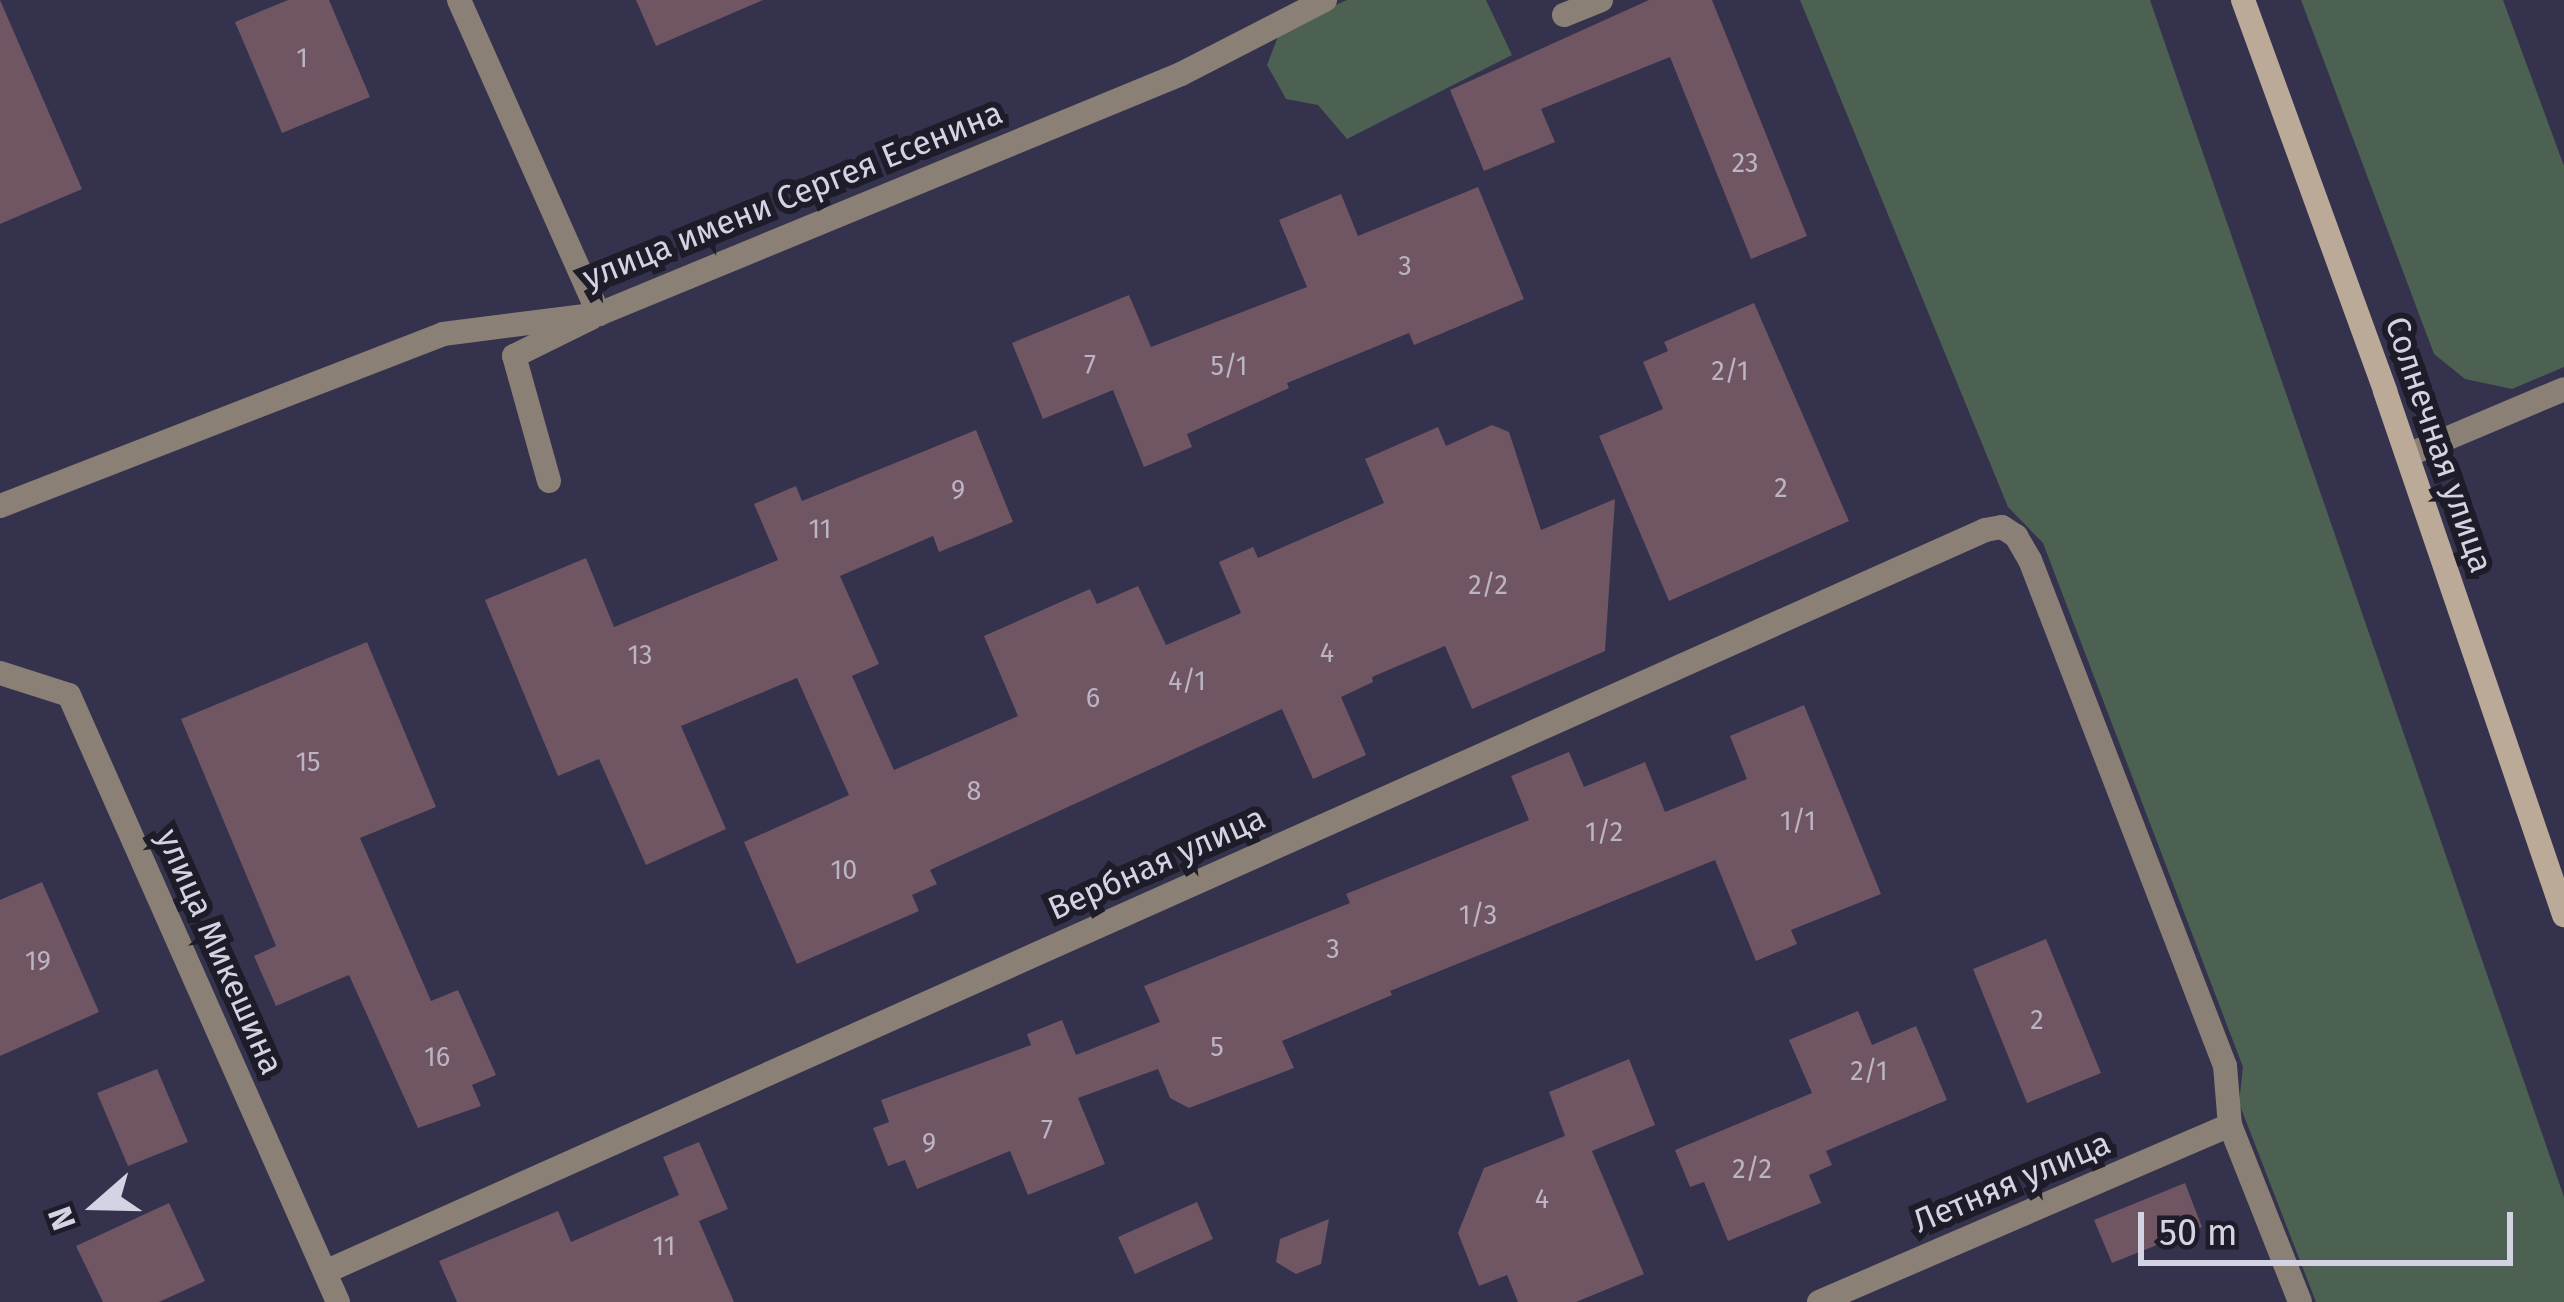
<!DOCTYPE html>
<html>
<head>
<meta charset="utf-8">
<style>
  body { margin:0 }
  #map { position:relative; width:2564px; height:1302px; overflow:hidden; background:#34324d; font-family:"Fira Sans",sans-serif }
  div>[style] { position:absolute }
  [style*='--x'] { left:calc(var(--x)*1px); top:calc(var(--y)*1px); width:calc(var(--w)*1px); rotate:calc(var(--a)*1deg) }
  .green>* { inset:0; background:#4c6152 }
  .building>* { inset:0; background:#705563 }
  .lane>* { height:24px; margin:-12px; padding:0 12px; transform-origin:12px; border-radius:12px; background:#8b8076 }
  .street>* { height:24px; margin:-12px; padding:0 12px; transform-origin:12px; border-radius:12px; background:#8b8076 }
  .secondary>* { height:24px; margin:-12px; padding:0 12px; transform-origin:12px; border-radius:12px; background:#bcaa99 }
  span { translate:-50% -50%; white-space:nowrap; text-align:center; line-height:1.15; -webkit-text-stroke:12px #1d1c28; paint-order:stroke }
  .number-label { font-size:27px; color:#bbb4c4 }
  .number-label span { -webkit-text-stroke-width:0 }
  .street-label { font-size:33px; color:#d4d3e4 }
  .north { position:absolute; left:36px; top:1146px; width:120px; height:120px; -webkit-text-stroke:9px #1d1c28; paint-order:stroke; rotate:250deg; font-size:33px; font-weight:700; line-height:48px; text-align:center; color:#d4d3e4 }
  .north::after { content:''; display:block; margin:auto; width:42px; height:54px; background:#d4d3e4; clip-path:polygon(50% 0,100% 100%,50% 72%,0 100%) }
  .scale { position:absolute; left:2138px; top:1212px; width:375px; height:54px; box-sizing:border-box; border:6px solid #d4d3e4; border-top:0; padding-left:15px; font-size:36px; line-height:42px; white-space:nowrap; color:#d4d3e4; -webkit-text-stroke:9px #1d1c28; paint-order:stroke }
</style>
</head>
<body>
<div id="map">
  <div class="green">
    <div style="clip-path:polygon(1347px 0,1486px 0,1512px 55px,1347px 139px,1318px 105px,1286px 99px,1267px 65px,1281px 29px)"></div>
    <div style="clip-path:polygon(1800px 0,2150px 0,2564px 1197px,2564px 1302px,2316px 1302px,2239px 1103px,2243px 1067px,2043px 543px,2008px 507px)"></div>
    <div style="clip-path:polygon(2301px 0,2503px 0,2564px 166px,2564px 367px,2512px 389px,2465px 379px,2434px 354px)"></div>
  </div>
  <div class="building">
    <div style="clip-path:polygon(0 0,82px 189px,0 224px)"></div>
    <div style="clip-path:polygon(288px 0,329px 0,370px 97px,282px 133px,235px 22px)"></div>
    <div style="clip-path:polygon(636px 0,763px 0,656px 46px)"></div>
    <div style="clip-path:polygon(1649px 0,1712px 0,1807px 236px,1751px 259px,1670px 57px,1541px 109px,1555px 142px,1484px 171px,1450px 90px)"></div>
    <div style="clip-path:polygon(1478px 187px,1524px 299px,1414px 345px,1409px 333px,1287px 383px,1289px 388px,1187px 434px,1192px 447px,1144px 467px,1113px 390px,1043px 419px,1012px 343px,1129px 295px,1151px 347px,1307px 287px,1279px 220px,1341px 194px,1358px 236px)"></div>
    <div style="clip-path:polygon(1754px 303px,1849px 521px,1669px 601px,1599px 436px,1663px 409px,1643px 362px,1668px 351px,1664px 342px)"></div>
    <div style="clip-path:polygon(1492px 425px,1509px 432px,1541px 530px,1615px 499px,1605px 651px,1472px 709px,1445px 646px,1372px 677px,1373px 682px,1341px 697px,1366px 755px,1313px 779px,1282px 709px,930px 870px,937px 884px,912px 895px,919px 911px,797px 964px,744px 842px,849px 795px,797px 678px,681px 726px,726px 829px,646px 865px,599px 759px,558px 776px,485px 600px,586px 558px,614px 627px,778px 560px,754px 504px,796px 486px,802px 501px,976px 430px,1013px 522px,939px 552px,933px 536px,840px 576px,879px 664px,852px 676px,894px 770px,1018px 716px,984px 636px,1090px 589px,1097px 604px,1138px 586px,1166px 645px,1241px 613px,1219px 562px,1253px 547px,1258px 558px,1384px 503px,1365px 459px,1438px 427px,1446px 446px)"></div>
    <div style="clip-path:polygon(367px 642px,436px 807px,360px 838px,431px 1001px,458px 990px,496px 1075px,472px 1085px,481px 1106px,418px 1128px,349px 975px,276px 1006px,254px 956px,276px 946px,181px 719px)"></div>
    <div style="clip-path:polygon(1804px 705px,1881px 894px,1791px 930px,1797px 944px,1756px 961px,1715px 860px,1390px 991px,1392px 995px,1282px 1041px,1294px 1068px,1189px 1108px,1170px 1098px,1158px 1069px,1078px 1098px,1105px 1164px,1028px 1195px,1010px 1151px,917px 1189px,905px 1160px,888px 1166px,873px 1128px,889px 1122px,881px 1100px,1031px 1045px,1027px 1034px,1062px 1020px,1076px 1055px,1160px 1022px,1144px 986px,1350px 903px,1346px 894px,1529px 820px,1511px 776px,1569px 752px,1584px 787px,1645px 762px,1665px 812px,1747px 779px,1730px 736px)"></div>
    <div style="clip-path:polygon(42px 882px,99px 1012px,0 1056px,0 900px)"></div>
    <div style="clip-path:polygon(2046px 939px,2101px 1073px,2027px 1103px,1973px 969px)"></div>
    <div style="clip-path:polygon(1858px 1011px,1872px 1045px,1916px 1026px,1947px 1100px,1826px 1151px,1832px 1165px,1809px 1175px,1821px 1203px,1728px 1241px,1704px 1182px,1690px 1187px,1675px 1150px,1812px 1093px,1789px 1040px)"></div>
    <div style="clip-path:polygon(1629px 1059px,1655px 1125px,1592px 1151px,1644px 1274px,1576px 1302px,1518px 1302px,1507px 1275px,1479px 1286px,1458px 1233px,1484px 1168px,1565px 1136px,1549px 1092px)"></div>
    <div style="clip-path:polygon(157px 1069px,188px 1142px,128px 1166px,97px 1093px)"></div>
    <div style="clip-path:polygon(699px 1142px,728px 1209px,699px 1221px,734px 1302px,457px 1302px,439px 1261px,558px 1211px,571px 1242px,679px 1195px,663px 1157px)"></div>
    <div style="clip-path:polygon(2185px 1183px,2202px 1227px,2112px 1263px,2094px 1220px)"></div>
    <div style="clip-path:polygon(1197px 1202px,1213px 1239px,1135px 1274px,1118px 1237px)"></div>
    <div style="clip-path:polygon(169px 1203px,205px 1281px,159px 1302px,103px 1302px,76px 1246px)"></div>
    <div style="clip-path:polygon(1329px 1219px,1321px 1264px,1296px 1274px,1276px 1262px,1280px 1239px)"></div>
  </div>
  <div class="lane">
    <div style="--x:1564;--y:15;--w:40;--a:-22"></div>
    <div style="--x:549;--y:481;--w:130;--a:-105.6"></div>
    <div style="--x:514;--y:356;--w:86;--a:-26.3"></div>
    <div style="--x:2016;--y:536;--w:28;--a:60"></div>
    <div style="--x:2030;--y:560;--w:542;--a:68.92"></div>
    <div style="--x:2225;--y:1066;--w:59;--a:85.2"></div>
    <div style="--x:2230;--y:1125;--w:190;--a:68.4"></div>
  </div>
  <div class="street">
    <div style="--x:459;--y:0;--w:344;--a:66"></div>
    <div style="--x:2408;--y:455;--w:169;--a:-22.9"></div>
    <div style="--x:0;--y:506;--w:475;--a:-21.2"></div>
    <div style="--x:443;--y:334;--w:157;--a:-7.3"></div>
    <div style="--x:599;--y:314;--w:630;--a:-22.41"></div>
    <div style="--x:1181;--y:74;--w:162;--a:-27.2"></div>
    <div style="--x:0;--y:673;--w:72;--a:17.7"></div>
    <div style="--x:69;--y:695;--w:664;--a:66.1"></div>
    <div style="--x:325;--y:1272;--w:1818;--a:-24.08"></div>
    <div style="--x:1985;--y:530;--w:17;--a:-10"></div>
    <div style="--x:2002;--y:527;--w:17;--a:33"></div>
    <div style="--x:1819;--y:1302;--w:447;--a:-23.3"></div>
  </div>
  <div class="secondary">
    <div style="--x:2243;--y:0;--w:416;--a:70"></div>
    <div style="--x:2385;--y:391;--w:554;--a:71.14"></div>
  </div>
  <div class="number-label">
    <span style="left:302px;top:59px">1</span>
    <span style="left:1745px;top:164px">23</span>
    <span style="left:1405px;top:267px">3</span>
    <span style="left:1090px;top:366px">7</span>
    <span style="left:1229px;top:367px">5/1</span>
    <span style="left:1730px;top:372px">2/1</span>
    <span style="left:1781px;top:489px">2</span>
    <span style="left:958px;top:491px">9</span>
    <span style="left:820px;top:530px">11</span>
    <span style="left:1488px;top:586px">2/2</span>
    <span style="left:1327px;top:654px">4</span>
    <span style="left:640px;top:656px">13</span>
    <span style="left:1187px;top:682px">4/1</span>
    <span style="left:1093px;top:699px">6</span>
    <span style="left:308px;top:763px">15</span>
    <span style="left:974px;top:792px">8</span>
    <span style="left:1798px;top:822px">1/1</span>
    <span style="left:1604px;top:833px">1/2</span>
    <span style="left:844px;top:871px">10</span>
    <span style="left:1478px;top:916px">1/3</span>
    <span style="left:1333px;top:950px">3</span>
    <span style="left:38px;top:962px">19</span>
    <span style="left:2037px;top:1021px">2</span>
    <span style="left:1217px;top:1048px">5</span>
    <span style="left:437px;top:1058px">16</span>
    <span style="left:1869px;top:1072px">2/1</span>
    <span style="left:1047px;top:1131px">7</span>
    <span style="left:929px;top:1144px">9</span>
    <span style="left:1752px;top:1170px">2/2</span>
    <span style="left:1542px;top:1200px">4</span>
    <span style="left:664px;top:1247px">11</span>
  </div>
  <div class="street-label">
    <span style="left:793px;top:196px;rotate:-22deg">улица имени Сергея Есенина</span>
    <span style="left:2438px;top:445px;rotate:71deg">Солнечная улица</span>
    <span style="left:1157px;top:864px;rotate:-24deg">Вербная улица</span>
    <span style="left:219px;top:952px;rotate:66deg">улица Микешина</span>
    <span style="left:2012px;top:1183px;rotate:-23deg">Летняя улица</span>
  </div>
  <div class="north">N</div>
  <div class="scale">50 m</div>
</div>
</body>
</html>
